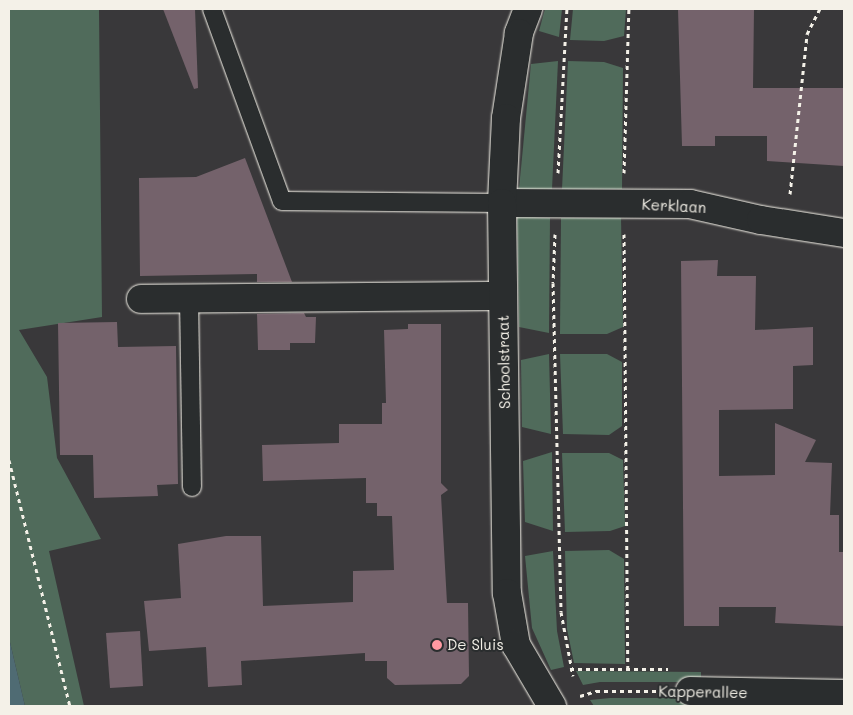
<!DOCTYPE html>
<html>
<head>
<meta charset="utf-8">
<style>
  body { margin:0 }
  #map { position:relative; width:853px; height:715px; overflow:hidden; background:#39383a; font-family:Mali,sans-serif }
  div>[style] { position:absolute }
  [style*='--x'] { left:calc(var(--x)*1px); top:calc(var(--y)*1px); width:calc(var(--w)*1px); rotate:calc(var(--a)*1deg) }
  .green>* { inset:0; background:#506b5b }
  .water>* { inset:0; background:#4f6b73 }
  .building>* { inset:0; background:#74626b }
  .path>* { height:3px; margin-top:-1.5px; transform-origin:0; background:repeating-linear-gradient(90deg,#f4f1e8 0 4px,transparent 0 8px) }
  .roads { filter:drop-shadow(0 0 1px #f4f1e8) drop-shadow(0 0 1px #f4f1e8) }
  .service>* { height:18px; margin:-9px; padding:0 9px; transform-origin:9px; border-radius:9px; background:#2a2d2e }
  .minor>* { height:28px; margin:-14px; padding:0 14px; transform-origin:14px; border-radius:14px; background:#2a2d2e }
  .tertiary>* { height:28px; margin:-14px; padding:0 14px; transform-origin:14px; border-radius:14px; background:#2a2d2e }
  .dots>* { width:14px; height:14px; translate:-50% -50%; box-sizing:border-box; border:2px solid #2a2d2e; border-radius:50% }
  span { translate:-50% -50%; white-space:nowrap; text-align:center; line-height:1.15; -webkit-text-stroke:4px #2a2d2e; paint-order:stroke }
  .street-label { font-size:15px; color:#f4f1e8 }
  .poi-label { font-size:15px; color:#f4f1e8 }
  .left { translate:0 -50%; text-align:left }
  .frame { position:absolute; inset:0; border:10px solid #f4f1e8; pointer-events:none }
</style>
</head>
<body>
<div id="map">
  <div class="green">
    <div style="clip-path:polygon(9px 9px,99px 9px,102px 317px,19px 330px,47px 377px,57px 458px,101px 539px,49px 551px,84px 706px,25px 706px,9px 638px)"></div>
    <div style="clip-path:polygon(545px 9px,562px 9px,559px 37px,539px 31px)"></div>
    <div style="clip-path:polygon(573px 9px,626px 9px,624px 36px,604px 41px,570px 40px)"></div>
    <div style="clip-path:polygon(558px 61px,552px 189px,519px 189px,531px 64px)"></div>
    <div style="clip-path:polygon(568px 61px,604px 62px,623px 68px,622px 189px,562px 189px)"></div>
    <div style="clip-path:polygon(517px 216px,550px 218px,549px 333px,519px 327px)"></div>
    <div style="clip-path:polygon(621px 217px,623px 327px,607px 334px,560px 334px,561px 218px)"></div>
    <div style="clip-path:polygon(549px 354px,551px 434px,522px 427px,521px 360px)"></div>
    <div style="clip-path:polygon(560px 354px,607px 354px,622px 362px,622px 426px,609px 435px,563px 434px)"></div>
    <div style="clip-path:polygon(552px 452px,553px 531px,525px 522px,523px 461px)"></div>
    <div style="clip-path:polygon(562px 453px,609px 453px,623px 460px,625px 526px,610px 531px,565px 532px)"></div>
    <div style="clip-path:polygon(609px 550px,624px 559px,625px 664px,574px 663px,567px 629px,565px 551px)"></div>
    <div style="clip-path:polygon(553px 551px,557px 631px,564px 667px,551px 670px,532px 628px,525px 556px)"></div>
    <div style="clip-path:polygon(576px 671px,701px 672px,701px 682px,600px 682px,583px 685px)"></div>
    <div style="clip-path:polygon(610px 698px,686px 698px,690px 706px,594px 706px,590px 700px)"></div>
  </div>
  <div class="water">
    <div style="clip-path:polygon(9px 638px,25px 706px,9px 706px)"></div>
  </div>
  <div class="building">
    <div style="clip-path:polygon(163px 9px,195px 9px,198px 88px,194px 89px)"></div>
    <div style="clip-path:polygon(678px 9px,754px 9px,753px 88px,844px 88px,844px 166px,767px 161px,767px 136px,715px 136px,715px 146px,682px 146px)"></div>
    <div style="clip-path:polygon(245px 158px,292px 282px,257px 282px,257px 274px,140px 276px,139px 178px,196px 177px)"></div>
    <div style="clip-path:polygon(718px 260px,717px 276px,756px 276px,755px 330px,813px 327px,813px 365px,793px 366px,793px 409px,719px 410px,719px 476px,775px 475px,775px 423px,816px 440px,805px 462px,832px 463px,830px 515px,839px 515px,839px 552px,844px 552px,844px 626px,775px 623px,776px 607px,719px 607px,719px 626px,684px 626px,681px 261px)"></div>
    <div style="clip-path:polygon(304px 313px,306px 317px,316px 317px,315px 343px,290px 343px,290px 350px,258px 350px,257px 314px)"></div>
    <div style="clip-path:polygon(117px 322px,118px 347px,176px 346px,178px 484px,157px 485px,158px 496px,94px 498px,93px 455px,60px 455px,58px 323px)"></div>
    <div style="clip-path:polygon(408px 324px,441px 324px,441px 483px,448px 490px,441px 495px,447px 603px,468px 603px,469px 676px,461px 684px,395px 685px,387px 678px,387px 661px,365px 661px,365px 653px,241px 661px,242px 685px,208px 687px,206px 647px,149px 651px,144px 601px,181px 598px,178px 544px,226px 536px,261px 536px,263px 606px,353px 602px,353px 571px,394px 570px,392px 516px,377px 516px,377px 503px,366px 503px,366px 478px,263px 481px,262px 445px,339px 443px,339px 424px,382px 424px,382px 403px,386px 403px,384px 330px,408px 329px)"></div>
    <div style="clip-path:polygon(140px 631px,143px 686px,110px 688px,106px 633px)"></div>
  </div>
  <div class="path">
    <div style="--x:558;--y:173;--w:164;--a:-86.9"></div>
    <div style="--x:624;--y:173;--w:164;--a:-88.3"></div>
    <div style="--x:790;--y:194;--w:161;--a:-83.9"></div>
    <div style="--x:807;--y:34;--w:28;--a:-63"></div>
    <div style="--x:555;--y:234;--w:49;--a:92.3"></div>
    <div style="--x:553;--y:283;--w:329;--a:88.6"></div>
    <div style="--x:561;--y:612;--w:65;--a:79.4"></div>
    <div style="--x:624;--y:234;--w:434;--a:89.5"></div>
    <div style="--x:9;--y:460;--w:253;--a:76.1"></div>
    <div style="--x:570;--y:669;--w:98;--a:0"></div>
    <div style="--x:580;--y:696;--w:17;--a:-17"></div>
    <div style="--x:596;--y:691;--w:64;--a:0"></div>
  </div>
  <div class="roads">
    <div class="service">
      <div style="--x:212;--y:9;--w:204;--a:70"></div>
      <div style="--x:282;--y:201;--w:220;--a:0.5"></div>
      <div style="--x:189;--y:299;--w:188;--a:89.1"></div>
    </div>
    <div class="minor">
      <div style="--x:502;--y:203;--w:188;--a:0.3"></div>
      <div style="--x:690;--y:204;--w:73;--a:12.7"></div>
      <div style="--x:761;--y:220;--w:84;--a:8.9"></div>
      <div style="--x:141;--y:299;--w:362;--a:-0.5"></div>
      <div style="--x:690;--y:691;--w:154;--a:1.1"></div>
    </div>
    <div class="tertiary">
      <div style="--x:528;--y:9;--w:26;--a:111"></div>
      <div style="--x:519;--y:33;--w:86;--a:98.7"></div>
      <div style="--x:506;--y:118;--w:85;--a:92.7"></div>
      <div style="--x:502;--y:203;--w:390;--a:89.3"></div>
      <div style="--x:507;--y:593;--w:53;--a:80.2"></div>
      <div style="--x:516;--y:645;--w:71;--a:59.5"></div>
    </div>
  </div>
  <div class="dots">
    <div style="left:437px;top:645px;background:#ff9aa2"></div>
  </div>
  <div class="street-label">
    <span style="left:674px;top:206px;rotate:3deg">Kerklaan</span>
    <span style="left:504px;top:362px;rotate:-91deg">Schoolstraat</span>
    <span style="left:703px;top:692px;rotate:1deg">Kapperallee</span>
  </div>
  <div class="poi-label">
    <span class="left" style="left:447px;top:645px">De Sluis</span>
  </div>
  <div class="frame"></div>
</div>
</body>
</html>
